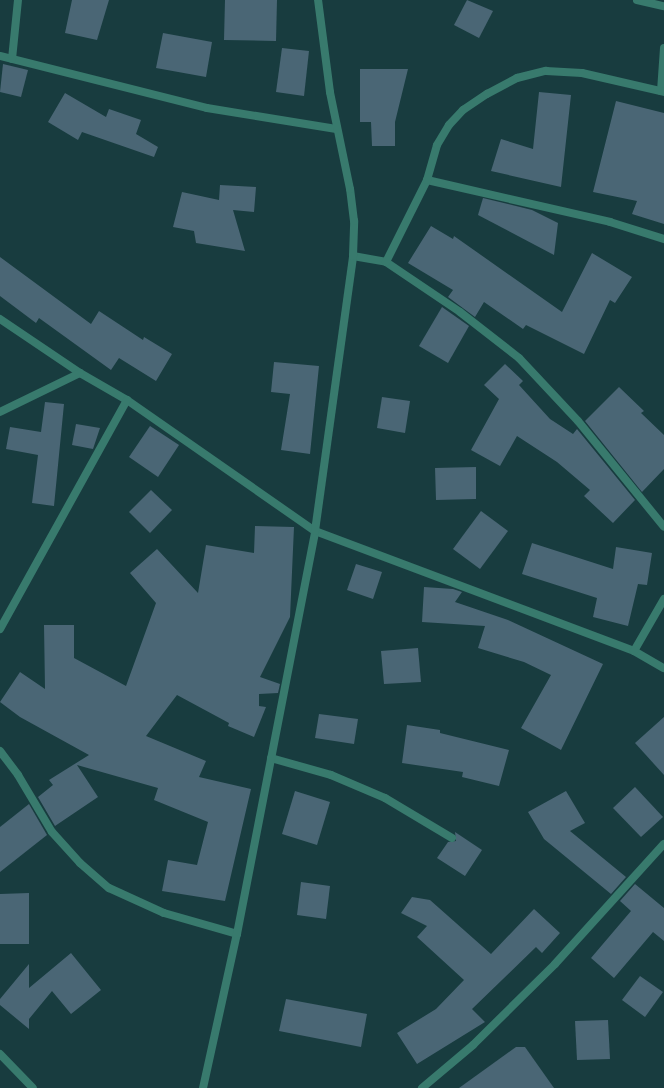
<!DOCTYPE html>
<html>
<head>
<meta charset="utf-8">
<style>
  body { margin:0 }
  #map { position:relative; width:664px; height:1088px; overflow:hidden; background:#183c3f; font-family:"Noto Serif",serif }
  div>[style] { position:absolute }
  [style*='--x'] { left:calc(var(--x)*1px); top:calc(var(--y)*1px); width:calc(var(--w)*1px); rotate:calc(var(--a)*1deg) }
  .building>* { inset:0; background:#4a6675 }
  .minor>* { height:8px; margin:-4px; padding:0 4px; transform-origin:4px; border-radius:4px; background:#387a6d }
  span { translate:-50% -50%; white-space:nowrap; text-align:center; line-height:1.15; -webkit-text-stroke:3px #0c3135; paint-order:stroke }
</style>
</head>
<body>
<div id="map">
  <div class="building">
    <div style="clip-path:polygon(72px 0,109px 0,97px 40px,65px 33px)"></div>
    <div style="clip-path:polygon(225px 0,277px 0,276px 41px,224px 40px)"></div>
    <div style="clip-path:polygon(467px 0,493px 11px,479px 38px,454px 25px)"></div>
    <div style="clip-path:polygon(163px 33px,212px 42px,206px 77px,156px 68px)"></div>
    <div style="clip-path:polygon(282px 48px,309px 51px,304px 96px,276px 92px)"></div>
    <div style="clip-path:polygon(3px 64px,28px 70px,21px 97px,0 92px)"></div>
    <div style="clip-path:polygon(360px 69px,408px 69px,395px 122px,395px 146px,372px 146px,371px 122px,360px 122px)"></div>
    <div style="clip-path:polygon(539px 92px,571px 95px,561px 187px,491px 171px,501px 139px,533px 149px)"></div>
    <div style="clip-path:polygon(65px 93px,106px 117px,109px 109px,141px 120px,136px 134px,158px 147px,154px 157px,82px 132px,78px 140px,48px 122px)"></div>
    <div style="clip-path:polygon(616px 101px,664px 113px,664px 224px,632px 214px,637px 201px,593px 192px)"></div>
    <div style="clip-path:polygon(220px 185px,256px 187px,254px 212px,233px 210px,245px 251px,196px 243px,194px 231px,173px 227px,182px 192px,219px 200px)"></div>
    <div style="clip-path:polygon(483px 198px,532px 210px,558px 223px,554px 255px,478px 215px)"></div>
    <div style="clip-path:polygon(431px 226px,453px 239px,454px 236px,562px 312px,592px 253px,632px 277px,615px 303px,610px 300px,584px 354px,526px 325px,523px 329px,484px 302px,475px 317px,448px 297px,453px 290px,408px 263px)"></div>
    <div style="clip-path:polygon(0 257px,91px 324px,99px 311px,143px 340px,144px 337px,172px 354px,156px 381px,119px 358px,111px 370px,39px 318px,36px 323px,0 296px)"></div>
    <div style="clip-path:polygon(442px 307px,469px 326px,448px 363px,419px 346px)"></div>
    <div style="clip-path:polygon(274px 362px,319px 366px,310px 454px,281px 450px,290px 394px,271px 392px)"></div>
    <div style="clip-path:polygon(505px 364px,523px 381px,519px 385px,550px 419px,573px 434px,577px 429px,635px 500px,613px 523px,584px 496px,590px 490px,557px 462px,517px 436px,500px 466px,471px 450px,499px 399px,484px 385px)"></div>
    <div style="clip-path:polygon(619px 387px,644px 411px,641px 413px,664px 435px,664px 469px,642px 492px,585px 421px)"></div>
    <div style="clip-path:polygon(382px 397px,410px 401px,405px 433px,377px 428px)"></div>
    <div style="clip-path:polygon(45px 402px,64px 404px,54px 506px,32px 503px,38px 455px,6px 449px,10px 427px,41px 432px)"></div>
    <div style="clip-path:polygon(76px 424px,100px 428px,93px 449px,72px 445px)"></div>
    <div style="clip-path:polygon(150px 426px,179px 445px,158px 477px,129px 457px)"></div>
    <div style="clip-path:polygon(476px 467px,476px 499px,436px 500px,435px 468px)"></div>
    <div style="clip-path:polygon(151px 490px,172px 510px,150px 533px,129px 512px)"></div>
    <div style="clip-path:polygon(481px 511px,508px 531px,480px 569px,453px 549px)"></div>
    <div style="clip-path:polygon(255px 526px,294px 527px,290px 617px,260px 677px,280px 684px,278px 693px,259px 694px,259px 706px,266px 707px,254px 737px,228px 726px,229px 723px,177px 695px,146px 736px,206px 761px,199px 777px,251px 789px,225px 901px,162px 891px,168px 860px,197px 865px,208px 822px,154px 800px,158px 788px,77px 765px,98px 797px,55px 826px,38px 797px,53px 785px,49px 780px,89px 755px,20px 717px,0 702px,20px 672px,45px 689px,44px 625px,74px 625px,74px 658px,126px 686px,156px 603px,130px 573px,157px 549px,198px 593px,206px 545px,254px 553px)"></div>
    <div style="clip-path:polygon(532px 543px,613px 569px,616px 547px,652px 553px,647px 585px,638px 584px,628px 626px,593px 617px,597px 598px,522px 574px)"></div>
    <div style="clip-path:polygon(356px 564px,382px 572px,373px 599px,347px 590px)"></div>
    <div style="clip-path:polygon(424px 587px,453px 589px,462px 592px,455px 602px,508px 620px,603px 664px,561px 750px,521px 728px,551px 675px,524px 662px,478px 648px,485px 626px,422px 622px)"></div>
    <div style="clip-path:polygon(418px 648px,421px 682px,384px 684px,381px 651px)"></div>
    <div style="clip-path:polygon(319px 714px,358px 719px,354px 744px,315px 738px)"></div>
    <div style="clip-path:polygon(664px 717px,664px 775px,635px 743px)"></div>
    <div style="clip-path:polygon(407px 725px,440px 730px,440px 733px,509px 750px,499px 786px,462px 777px,463px 772px,402px 763px)"></div>
    <div style="clip-path:polygon(635px 787px,663px 817px,641px 837px,613px 808px)"></div>
    <div style="clip-path:polygon(295px 791px,330px 802px,317px 845px,282px 834px)"></div>
    <div style="clip-path:polygon(566px 791px,585px 823px,570px 831px,626px 877px,611px 894px,544px 839px,528px 812px)"></div>
    <div style="clip-path:polygon(29px 804px,47px 835px,0 872px,0 827px)"></div>
    <div style="clip-path:polygon(455px 832px,482px 850px,465px 876px,437px 858px,448px 842px,456px 841px)"></div>
    <div style="clip-path:polygon(301px 882px,330px 886px,326px 919px,297px 915px)"></div>
    <div style="clip-path:polygon(635px 884px,664px 908px,664px 941px,653px 932px,614px 978px,591px 958px,631px 911px,620px 901px)"></div>
    <div style="clip-path:polygon(29px 893px,29px 944px,0 944px,0 894px)"></div>
    <div style="clip-path:polygon(412px 897px,430px 900px,491px 954px,534px 909px,560px 933px,542px 953px,536px 947px,472px 1009px,485px 1022px,417px 1064px,397px 1033px,436px 1009px,464px 980px,417px 937px,427px 926px,401px 913px)"></div>
    <div style="clip-path:polygon(71px 953px,101px 990px,71px 1014px,52px 991px,29px 1019px,29px 1029px,0 1005px,0 999px,29px 964px,29px 988px)"></div>
    <div style="clip-path:polygon(640px 976px,663px 992px,645px 1017px,622px 1000px)"></div>
    <div style="clip-path:polygon(286px 999px,367px 1014px,361px 1047px,279px 1031px)"></div>
    <div style="clip-path:polygon(608px 1020px,610px 1059px,577px 1060px,575px 1021px)"></div>
    <div style="clip-path:polygon(516px 1047px,525px 1047px,554px 1088px,459px 1088px)"></div>
  </div>
  <div class="minor">
    <div style="--x:637;--y:0;--w:28;--a:13"></div>
    <div style="--x:0;--y:56;--w:213;--a:14.1"></div>
    <div style="--x:207;--y:108;--w:131;--a:9.2"></div>
    <div style="--x:12;--y:59;--w:59;--a:-84.2"></div>
    <div style="--x:661;--y:91;--w:43;--a:-86"></div>
    <div style="--x:427;--y:180;--w:188;--a:12.9"></div>
    <div style="--x:610;--y:222;--w:57;--a:17.5"></div>
    <div style="--x:353;--y:256;--w:34;--a:10"></div>
    <div style="--x:386;--y:262;--w:89;--a:34"></div>
    <div style="--x:460;--y:312;--w:75;--a:37.9"></div>
    <div style="--x:519;--y:358;--w:86;--a:46.9"></div>
    <div style="--x:578;--y:421;--w:136;--a:50.9"></div>
    <div style="--x:386;--y:262;--w:92;--a:-63.4"></div>
    <div style="--x:427;--y:180;--w:36;--a:-74"></div>
    <div style="--x:437;--y:145;--w:23;--a:-59"></div>
    <div style="--x:449;--y:125;--w:21;--a:-47"></div>
    <div style="--x:463;--y:110;--w:29;--a:-34"></div>
    <div style="--x:487;--y:94;--w:34;--a:-28"></div>
    <div style="--x:517;--y:78;--w:30;--a:-14"></div>
    <div style="--x:546;--y:71;--w:36;--a:3"></div>
    <div style="--x:582;--y:73;--w:84;--a:13"></div>
    <div style="--x:0;--y:319;--w:97;--a:34"></div>
    <div style="--x:80;--y:373;--w:54;--a:29.9"></div>
    <div style="--x:127;--y:400;--w:229;--a:34.9"></div>
    <div style="--x:315;--y:531;--w:341;--a:20.6"></div>
    <div style="--x:634;--y:651;--w:34;--a:30"></div>
    <div style="--x:0;--y:412;--w:89;--a:-26"></div>
    <div style="--x:0;--y:629;--w:262;--a:-61"></div>
    <div style="--x:634;--y:651;--w:60;--a:-60"></div>
    <div style="--x:0;--y:751;--w:30;--a:53"></div>
    <div style="--x:18;--y:775;--w:66;--a:59.2"></div>
    <div style="--x:52;--y:832;--w:42;--a:47.9"></div>
    <div style="--x:80;--y:863;--w:38;--a:41"></div>
    <div style="--x:109;--y:888;--w:60;--a:24.4"></div>
    <div style="--x:164;--y:913;--w:76;--a:16"></div>
    <div style="--x:271;--y:758;--w:62;--a:15.8"></div>
    <div style="--x:331;--y:775;--w:59;--a:23.1"></div>
    <div style="--x:385;--y:798;--w:78;--a:30.8"></div>
    <div style="--x:0;--y:1054;--w:47;--a:45.9"></div>
    <div style="--x:203;--y:1088;--w:158;--a:-77.6"></div>
    <div style="--x:237;--y:934;--w:410;--a:-79"></div>
    <div style="--x:315;--y:531;--w:278;--a:-82.1"></div>
    <div style="--x:353;--y:256;--w:35;--a:-88"></div>
    <div style="--x:354;--y:221;--w:32;--a:-97"></div>
    <div style="--x:350;--y:189;--w:99;--a:-101.7"></div>
    <div style="--x:330;--y:92;--w:93;--a:-97.4"></div>
    <div style="--x:422;--y:1088;--w:67;--a:-40.1"></div>
    <div style="--x:473;--y:1045;--w:115;--a:-44.6"></div>
    <div style="--x:555;--y:964;--w:162;--a:-47.8"></div>
  </div>
</div>
</body>
</html>
